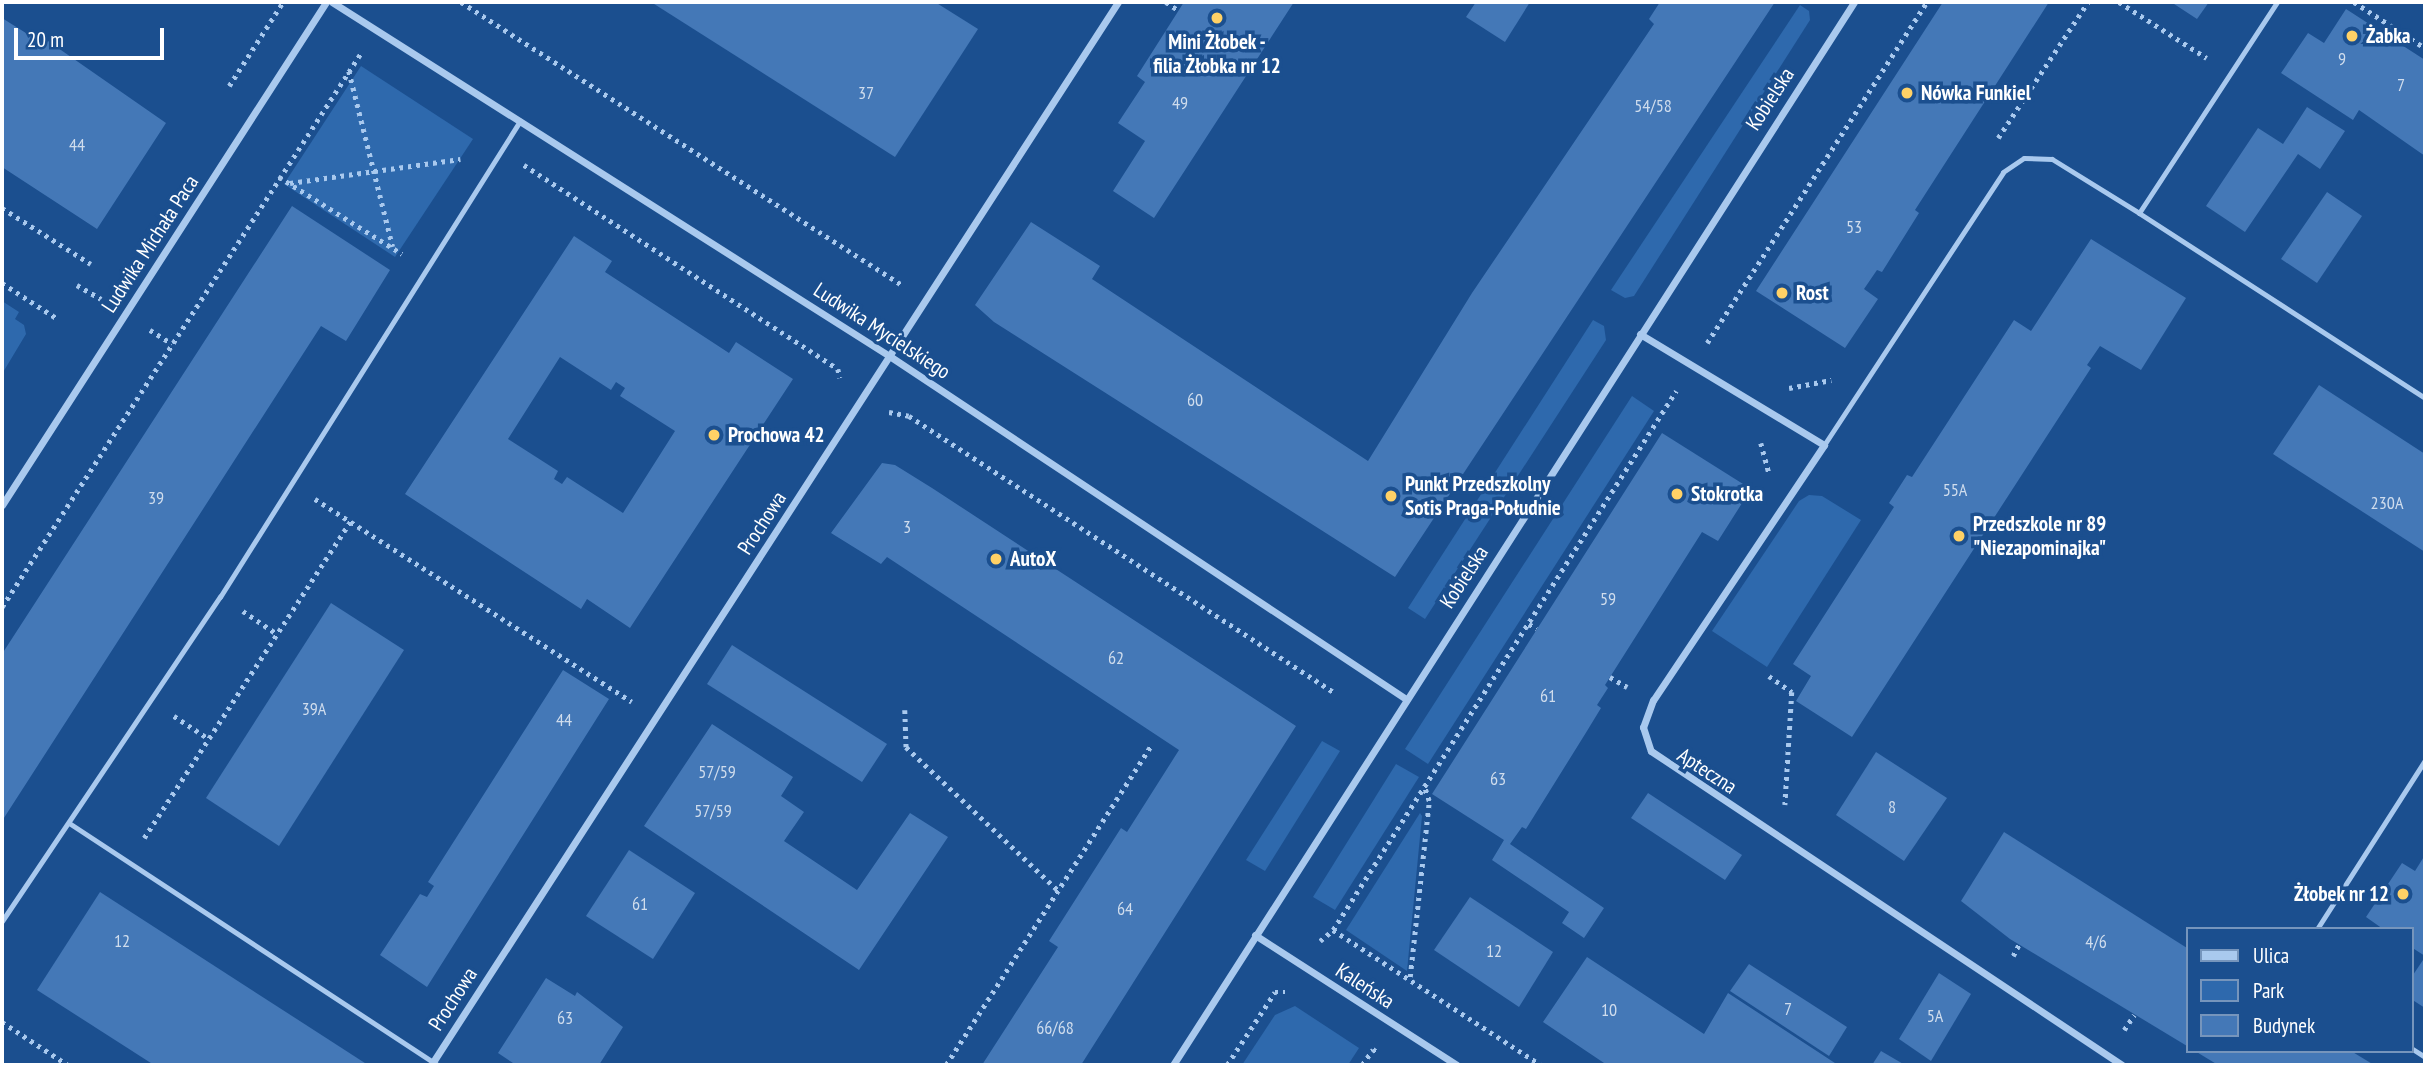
<!DOCTYPE html>
<html>
<head>
<meta charset="utf-8">
<style>
  body { margin:0 }
  #map { position:relative; width:2427px; height:1067px; overflow:hidden; background:#1b4f8f; font-family:"PT Sans Narrow",sans-serif }
  div>[style] { position:absolute }
  [style*='--x'] { left:calc(var(--x)*1px); top:calc(var(--y)*1px); width:calc(var(--w)*1px); rotate:calc(var(--a)*1deg) }
  .green>* { inset:0; background:#2e69ad }
  .building>* { inset:0; background:#4478b7 }
  .path>* { height:4.5px; margin-top:-2.25px; transform-origin:0; background:repeating-linear-gradient(90deg,#a9c9ee 0 3.5px,transparent 0 8.5px) }
  .lane>* { height:5px; margin:-2.5px; padding:0 2.5px; transform-origin:2.5px; border-radius:2.5px; background:#a9c9ee }
  .street>* { height:7px; margin:-3.5px; padding:0 3.5px; transform-origin:3.5px; border-radius:3.5px; background:#a9c9ee }
  .dots>* { width:19px; height:19px; translate:-50% -50%; box-sizing:border-box; border:4px solid #1b4f8f; border-radius:50% }
  span { translate:-50% -50%; white-space:nowrap; text-align:center; line-height:1.15; -webkit-text-stroke:7px #1b4f8f; paint-order:stroke }
  .number-label { font-size:18px; color:#d0dded }
  .number-label span { -webkit-text-stroke-width:0 }
  .poi-label { font-size:21px; color:#fff; font-weight:700 }
  .left { translate:0 -50%; text-align:left }
  .right { translate:-100% -50%; text-align:right }
  .street-label { font-size:21px; color:#fff }
  .frame { position:absolute; inset:0; border:4px solid #fff; pointer-events:none }
  .legend { position:absolute; left:2186px; top:927px; width:228px; height:126px; box-sizing:border-box; background:#1b4f8f; border:2px solid #7695bc; margin:0; padding:9px 12px; list-style:none; font-size:21px; color:#fff }
  .legend li { display:flex; align-items:center; gap:14px; height:35px }
  .legend b { width:35px; border:2px solid #7695bc }
  .scale { position:absolute; left:14px; top:28px; width:150px; height:32px; box-sizing:border-box; border:4px solid #fff; border-top:0; padding-left:9px; font-size:21px; line-height:24px; white-space:nowrap; color:#fff; -webkit-text-stroke:5px #1b4f8f; paint-order:stroke }
</style>
</head>
<body>
<div id="map">
  <div class="green">
    <div style="clip-path:polygon(1800px 5px,1809px 11px,1810px 20px,1634px 296px,1625px 298px,1611px 290px)"></div>
    <div style="clip-path:polygon(361px 66px,473px 139px,395px 257px,284px 184px)"></div>
    <div style="clip-path:polygon(2px 301px,19px 312px,15px 319px,24px 325px,26px 334px,2px 374px)"></div>
    <div style="clip-path:polygon(1593px 320px,1604px 326px,1606px 340px,1425px 619px,1408px 608px)"></div>
    <div style="clip-path:polygon(1632px 396px,1654px 411px,1428px 764px,1405px 749px)"></div>
    <div style="clip-path:polygon(1809px 495px,1822px 496px,1861px 520px,1767px 667px,1712px 631px,1799px 501px)"></div>
    <div style="clip-path:polygon(1322px 741px,1340px 751px,1265px 871px,1246px 860px)"></div>
    <div style="clip-path:polygon(1396px 764px,1419px 777px,1335px 910px,1313px 897px)"></div>
    <div style="clip-path:polygon(1420px 813px,1422px 816px,1407px 971px,1346px 930px)"></div>
    <div style="clip-path:polygon(1295px 1006px,1359px 1048px,1348px 1065px,1242px 1065px,1275px 1015px)"></div>
  </div>
  <div class="building">
    <div style="clip-path:polygon(651px 2px,935px 2px,978px 29px,895px 157px)"></div>
    <div style="clip-path:polygon(1184px 2px,1294px 2px,1154px 218px,1113px 191px,1145px 141px,1118px 123px,1145px 82px,1137px 76px)"></div>
    <div style="clip-path:polygon(1476px 2px,1530px 2px,1505px 42px,1466px 17px)"></div>
    <div style="clip-path:polygon(1660px 2px,1775px 2px,1395px 577px,994px 322px,975px 305px,1031px 222px,1100px 266px,1092px 279px,1368px 461px,1472px 293px,1654px 24px,1649px 19px)"></div>
    <div style="clip-path:polygon(1943px 2px,2049px 2px,1915px 210px,1919px 213px,1882px 272px,1877px 270px,1864px 289px,1878px 299px,1845px 348px,1756px 291px)"></div>
    <div style="clip-path:polygon(2171px 2px,2209px 2px,2197px 19px)"></div>
    <div style="clip-path:polygon(2346px 9px,2425px 60px,2425px 156px,2359px 110px,2353px 120px,2281px 73px,2308px 33px,2324px 43px)"></div>
    <div style="clip-path:polygon(2px 18px,45px 45px,48px 41px,166px 123px,97px 229px,2px 167px)"></div>
    <div style="clip-path:polygon(2307px 107px,2345px 131px,2320px 169px,2298px 154px,2245px 232px,2206px 206px,2258px 128px,2283px 144px)"></div>
    <div style="clip-path:polygon(2327px 192px,2362px 216px,2317px 283px,2281px 259px)"></div>
    <div style="clip-path:polygon(292px 206px,390px 270px,346px 341px,321px 326px,2px 821px,2px 654px)"></div>
    <div style="clip-path:polygon(evenodd,574px 236px,612px 261px,605px 272px,729px 353px,736px 342px,793px 379px,630px 628px,587px 599px,581px 609px,405px 494px,574px 236px,560px 357px,611px 390px,616px 382px,625px 388px,620px 396px,675px 431px,623px 513px,567px 477px,562px 484px,554px 479px,558px 471px,508px 439px,560px 357px)"></div>
    <div style="clip-path:polygon(2091px 239px,2186px 298px,2141px 370px,2100px 346px,2087px 365px,2091px 368px,1852px 737px,1796px 701px,1811px 676px,1793px 664px,1894px 507px,1889px 503px,1907px 475px,1912px 477px,2014px 320px,2031px 331px)"></div>
    <div style="clip-path:polygon(2319px 385px,2425px 454px,2425px 552px,2273px 454px)"></div>
    <div style="clip-path:polygon(1662px 433px,1751px 489px,1718px 541px,1702px 532px,1605px 685px,1608px 688px,1597px 705px,1601px 708px,1587px 731px,1526px 829px,1522px 827px,1510px 844px,1604px 908px,1584px 938px,1562px 923px,1569px 912px,1492px 860px,1504px 840px,1432px 794px)"></div>
    <div style="clip-path:polygon(882px 463px,895px 465px,932px 488px,1296px 726px,1081px 1065px,982px 1065px,1058px 947px,1049px 941px,1121px 828px,1127px 832px,1179px 750px,887px 557px,881px 564px,831px 533px)"></div>
    <div style="clip-path:polygon(331px 603px,404px 650px,279px 846px,206px 798px)"></div>
    <div style="clip-path:polygon(732px 645px,887px 744px,862px 782px,707px 684px)"></div>
    <div style="clip-path:polygon(563px 670px,609px 699px,427px 987px,380px 955px,420px 894px,427px 897px,434px 886px,428px 882px)"></div>
    <div style="clip-path:polygon(712px 724px,793px 777px,781px 796px,804px 812px,784px 841px,857px 890px,910px 813px,948px 837px,859px 970px,644px 826px)"></div>
    <div style="clip-path:polygon(1876px 752px,1947px 798px,1904px 861px,1836px 815px)"></div>
    <div style="clip-path:polygon(1648px 793px,1742px 855px,1725px 880px,1631px 818px)"></div>
    <div style="clip-path:polygon(2004px 832px,2187px 948px,2187px 1046px,2010px 939px,1961px 901px)"></div>
    <div style="clip-path:polygon(629px 850px,695px 893px,653px 959px,586px 916px)"></div>
    <div style="clip-path:polygon(2425px 855px,2425px 956px,2411px 947px,2411px 929px,2383px 929px,2366px 917px,2402px 863px,2415px 871px)"></div>
    <div style="clip-path:polygon(100px 892px,368px 1065px,154px 1065px,37px 990px)"></div>
    <div style="clip-path:polygon(1470px 897px,1553px 952px,1519px 1007px,1434px 950px)"></div>
    <div style="clip-path:polygon(1587px 957px,1704px 1034px,1728px 993px,1838px 1065px,1607px 1065px,1543px 1022px)"></div>
    <div style="clip-path:polygon(2425px 957px,2425px 1008px,2411px 999px,2411px 978px)"></div>
    <div style="clip-path:polygon(1749px 964px,1847px 1027px,1829px 1056px,1730px 991px)"></div>
    <div style="clip-path:polygon(1939px 973px,1971px 994px,1931px 1061px,1899px 1039px)"></div>
    <div style="clip-path:polygon(546px 978px,575px 996px,577px 992px,623px 1027px,599px 1065px,516px 1065px,498px 1053px)"></div>
    <div style="clip-path:polygon(1881px 1051px,1905px 1065px,1872px 1065px)"></div>
    <div style="clip-path:polygon(2195px 1051px,2351px 1051px,2374px 1065px,2218px 1065px)"></div>
  </div>
  <div class="path">
    <div style="--x:461;--y:2;--w:524;--a:32.69"></div>
    <div style="--x:1166;--y:2;--w:14;--a:34"></div>
    <div style="--x:2119;--y:2;--w:104;--a:32.5"></div>
    <div style="--x:2354;--y:2;--w:85;--a:32.9"></div>
    <div style="--x:349;--y:71;--w:181;--a:76"></div>
    <div style="--x:229;--y:86;--w:100;--a:-57.3"></div>
    <div style="--x:1998;--y:138;--w:163;--a:-56.5"></div>
    <div style="--x:524;--y:165;--w:374;--a:33"></div>
    <div style="--x:838;--y:369;--w:9;--a:77"></div>
    <div style="--x:279;--y:177;--w:145;--a:32"></div>
    <div style="--x:290;--y:183;--w:172;--a:-8"></div>
    <div style="--x:2;--y:208;--w:105;--a:32.2"></div>
    <div style="--x:2;--y:283;--w:64;--a:32.9"></div>
    <div style="--x:77;--y:285;--w:28;--a:30"></div>
    <div style="--x:150;--y:330;--w:26;--a:32"></div>
    <div style="--x:1707;--y:343;--w:406;--a:-57.2"></div>
    <div style="--x:1789;--y:388;--w:43;--a:-10.8"></div>
    <div style="--x:889;--y:412;--w:20;--a:11"></div>
    <div style="--x:909;--y:416;--w:508;--a:33.03"></div>
    <div style="--x:1761;--y:443;--w:30;--a:75"></div>
    <div style="--x:315;--y:499;--w:376;--a:32.6"></div>
    <div style="--x:2;--y:607;--w:660;--a:-57.06"></div>
    <div style="--x:243;--y:611;--w:41;--a:34.1"></div>
    <div style="--x:1529;--y:624;--w:9;--a:32"></div>
    <div style="--x:1769;--y:676;--w:28;--a:35"></div>
    <div style="--x:1792;--y:692;--w:113;--a:93.5"></div>
    <div style="--x:1610;--y:677;--w:20;--a:30"></div>
    <div style="--x:905;--y:710;--w:37;--a:88"></div>
    <div style="--x:906;--y:747;--w:210;--a:43.3"></div>
    <div style="--x:174;--y:716;--w:42;--a:33.3"></div>
    <div style="--x:144;--y:838;--w:379;--a:-56.9"></div>
    <div style="--x:1333;--y:930;--w:248;--a:33"></div>
    <div style="--x:1320;--y:941;--w:17;--a:-40"></div>
    <div style="--x:1333;--y:930;--w:639;--a:-57.53"></div>
    <div style="--x:2013;--y:956;--w:13;--a:-63"></div>
    <div style="--x:1410;--y:977;--w:177;--a:-83.8"></div>
    <div style="--x:1429;--y:801;--w:13;--a:-108"></div>
    <div style="--x:2;--y:1022;--w:79;--a:33.1"></div>
    <div style="--x:2124;--y:1030;--w:18;--a:-56"></div>
    <div style="--x:946;--y:1065;--w:379;--a:-57.3"></div>
    <div style="--x:1227;--y:1065;--w:87;--a:-56.7"></div>
    <div style="--x:1275;--y:992;--w:10;--a:0"></div>
    <div style="--x:1362;--y:1065;--w:19;--a:-55"></div>
    <div style="--x:1373;--y:1049;--w:5;--a:37"></div>
  </div>
  <div class="lane">
    <div style="--x:2139;--y:213;--w:341;--a:32.9"></div>
    <div style="--x:1824;--y:445;--w:326;--a:-56.7"></div>
    <div style="--x:2003;--y:172;--w:25;--a:-34"></div>
    <div style="--x:2024;--y:158;--w:28;--a:2"></div>
    <div style="--x:2052;--y:159;--w:102;--a:31.8"></div>
    <div style="--x:2139;--y:213;--w:252;--a:-56.8"></div>
    <div style="--x:69;--y:823;--w:441;--a:33.3"></div>
    <div style="--x:2;--y:921;--w:391;--a:-56.1"></div>
    <div style="--x:220;--y:597;--w:563;--a:-57.78"></div>
    <div style="--x:2317;--y:929;--w:201;--a:-57.4"></div>
    <div style="--x:2411;--y:1048;--w:17;--a:33"></div>
  </div>
  <div class="street">
    <div style="--x:332;--y:2;--w:662;--a:32.42"></div>
    <div style="--x:891;--y:357;--w:618;--a:33.59"></div>
    <div style="--x:1640;--y:334;--w:215;--a:31.1"></div>
    <div style="--x:1824;--y:445;--w:307;--a:123.8"></div>
    <div style="--x:1653;--y:700;--w:29;--a:110"></div>
    <div style="--x:1643;--y:727;--w:25;--a:72"></div>
    <div style="--x:1651;--y:751;--w:566;--a:33.69"></div>
    <div style="--x:2;--y:505;--w:598;--a:-57.21"></div>
    <div style="--x:1255;--y:935;--w:240;--a:32.8"></div>
    <div style="--x:433;--y:1062;--w:1262;--a:-57.13"></div>
    <div style="--x:1173;--y:1065;--w:1262;--a:-57.35"></div>
  </div>
  <div class="dots">
    <div style="left:1217px;top:18px;background:#ffd166"></div>
    <div style="left:2352px;top:36px;background:#ffd166"></div>
    <div style="left:1907px;top:93px;background:#ffd166"></div>
    <div style="left:1782px;top:293px;background:#ffd166"></div>
    <div style="left:714px;top:435px;background:#ffd166"></div>
    <div style="left:1677px;top:494px;background:#ffd166"></div>
    <div style="left:1391px;top:496px;background:#ffd166"></div>
    <div style="left:1959px;top:536px;background:#ffd166"></div>
    <div style="left:996px;top:559px;background:#ffd166"></div>
    <div style="left:2403px;top:894px;background:#ffd166"></div>
  </div>
  <div class="number-label">
    <span style="left:2342px;top:59px">9</span>
    <span style="left:2401px;top:85px">7</span>
    <span style="left:866px;top:93px">37</span>
    <span style="left:1180px;top:103px">49</span>
    <span style="left:1653px;top:106px">54/58</span>
    <span style="left:77px;top:145px">44</span>
    <span style="left:1854px;top:227px">53</span>
    <span style="left:1195px;top:400px">60</span>
    <span style="left:1955px;top:490px">55A</span>
    <span style="left:156px;top:498px">39</span>
    <span style="left:2387px;top:503px">230A</span>
    <span style="left:907px;top:527px">3</span>
    <span style="left:1608px;top:599px">59</span>
    <span style="left:1116px;top:658px">62</span>
    <span style="left:1548px;top:696px">61</span>
    <span style="left:314px;top:709px">39A</span>
    <span style="left:564px;top:720px">44</span>
    <span style="left:717px;top:772px">57/59</span>
    <span style="left:1498px;top:779px">63</span>
    <span style="left:1892px;top:807px">8</span>
    <span style="left:713px;top:811px">57/59</span>
    <span style="left:640px;top:904px">61</span>
    <span style="left:1125px;top:909px">64</span>
    <span style="left:122px;top:941px">12</span>
    <span style="left:2096px;top:942px">4/6</span>
    <span style="left:1494px;top:951px">12</span>
    <span style="left:1788px;top:1009px">7</span>
    <span style="left:1609px;top:1010px">10</span>
    <span style="left:1935px;top:1016px">5A</span>
    <span style="left:565px;top:1018px">63</span>
    <span style="left:1055px;top:1028px">66/68</span>
  </div>
  <div class="poi-label">
    <span class="left" style="left:2366px;top:36px">Żabka</span>
    <span style="left:1217px;top:54px">Mini Żłobek -<br>filia Żłobka nr 12</span>
    <span class="left" style="left:1921px;top:93px">Nówka Funkiel</span>
    <span class="left" style="left:1796px;top:293px">Rost</span>
    <span class="left" style="left:728px;top:435px">Prochowa 42</span>
    <span class="left" style="left:1405px;top:496px">Punkt Przedszkolny<br>Sotis Praga-Południe</span>
    <span class="left" style="left:1691px;top:494px">Stokrotka</span>
    <span class="left" style="left:1973px;top:536px">Przedszkole nr 89<br>"Niezapominajka"</span>
    <span class="left" style="left:1010px;top:559px">AutoX</span>
    <span class="right" style="left:2389px;top:894px">Żłobek nr 12</span>
  </div>
  <div class="street-label">
    <span style="left:1770px;top:99px;rotate:-57deg">Kobielska</span>
    <span style="left:150px;top:244px;rotate:-57deg">Ludwika Michała Paca</span>
    <span style="left:882px;top:331px;rotate:33deg">Ludwika Mycielskiego</span>
    <span style="left:762px;top:523px;rotate:-57deg">Prochowa</span>
    <span style="left:1464px;top:577px;rotate:-57deg">Kobielska</span>
    <span style="left:1707px;top:771px;rotate:33deg">Apteczna</span>
    <span style="left:1365px;top:986px;rotate:33deg">Kaleńska</span>
    <span style="left:453px;top:999px;rotate:-57deg">Prochowa</span>
  </div>
  <div class="frame"></div>
  <ul class="legend">
  <li><b style="height:9px;background:#a9c9ee"></b>Ulica</li>
  <li><b style="height:19px;background:#2e69ad"></b>Park</li>
  <li><b style="height:19px;background:#4478b7"></b>Budynek</li>
  </ul>
  <div class="scale">20 m</div>
</div>
</body>
</html>
